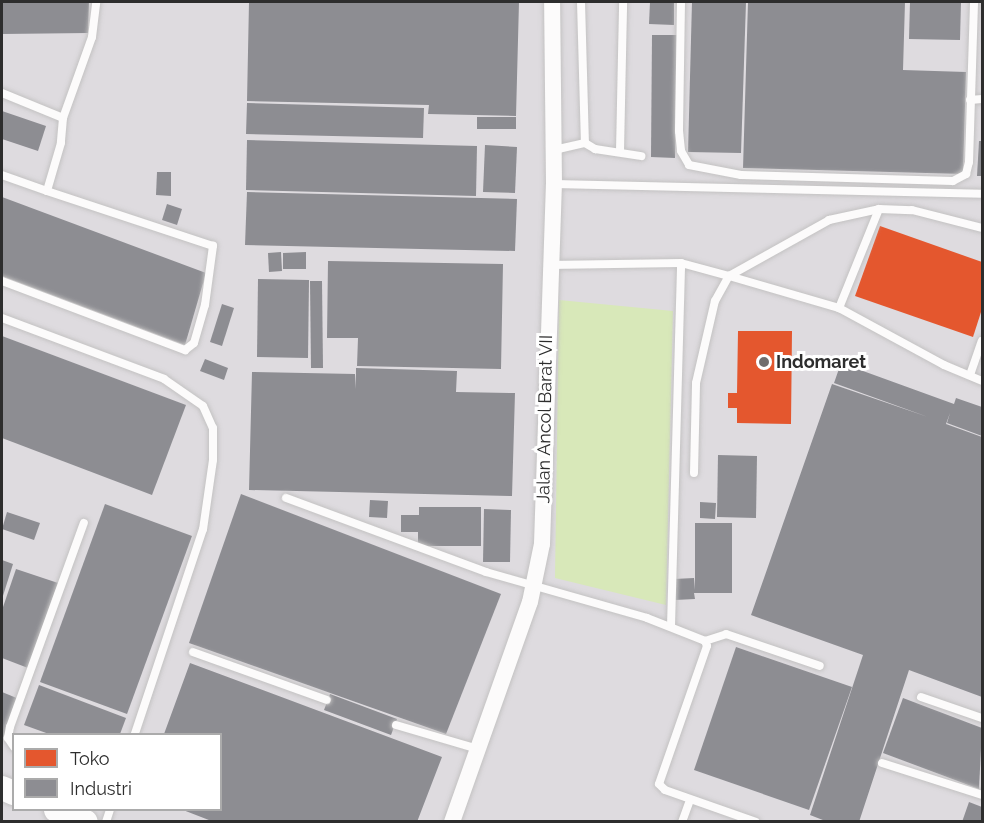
<!DOCTYPE html>
<html>
<head>
<meta charset="utf-8">
<style>
  body { margin:0 }
  #map { position:relative; width:984px; height:823px; overflow:hidden; background:#ece5e3; font-family:Raleway,sans-serif }
  div>[style] { position:absolute }
  [style*='--x'] { left:calc(var(--x)*1px); top:calc(var(--y)*1px); width:calc(var(--w)*1px); rotate:calc(var(--a)*1deg) }
  .industrial>* { inset:0; background:#dedbdf }
  .green>* { inset:0; background:#d8e8b9 }
  .shops>* { inset:0; background:#e4572e }
  .industry>* { inset:0; background:#8d8d92 }
  .roads { filter:drop-shadow(0 0 2px #c3c2c2) drop-shadow(0 0 2px #c3c2c2) }
  .lane>* { height:8px; margin:-4px; padding:0 4px; transform-origin:4px; border-radius:4px; background:#fcfbfb }
  .street>* { height:16px; margin:-8px; padding:0 8px; transform-origin:8px; border-radius:8px; background:#fcfbfb }
  .secondary>* { height:24px; margin:-12px; padding:0 12px; transform-origin:12px; border-radius:12px; background:#fcfbfb }
  .dots>* { width:16px; height:16px; translate:-50% -50%; box-sizing:border-box; border:3px solid #fff; border-radius:50% }
  span { translate:-50% -50%; white-space:nowrap; text-align:center; line-height:1.15; -webkit-text-stroke:6px #fff; paint-order:stroke }
  .poi-label { font-size:18px; color:#2d2d2d; font-weight:700 }
  .left { translate:0 -50%; text-align:left }
  .street-label { font-size:18px; color:#2d2d2d }
  .frame { position:absolute; inset:0; border:3px solid #2d2d2d; pointer-events:none }
  .legend { position:absolute; left:12px; top:733px; width:210px; height:78px; box-sizing:border-box; background:#fff; border:2px solid #ababab; margin:0; padding:8px 10px; list-style:none; font-size:18px; color:#2d2d2d }
  .legend li { display:flex; align-items:center; gap:12px; height:30px }
  .legend b { width:30px; border:2px solid #ababab }
</style>
</head>
<body>
<div id="map">
  <div class="industrial">
    <div style="clip-path:polygon(evenodd,2px 2px,982px 2px,982px 821px,2px 822px,2px 2px,14px 734px,220px 734px,220px 810px,14px 810px,14px 734px)"></div>
  </div>
  <div class="green">
    <div style="clip-path:polygon(559px 300px,673px 311px,666px 605px,555px 578px)"></div>
  </div>
  <div class="shops">
    <div style="clip-path:polygon(880px 226px,982px 262px,982px 309px,973px 337px,855px 296px)"></div>
    <div style="clip-path:polygon(738px 331px,792px 331px,791px 424px,737px 423px,737px 408px,728px 408px,728px 393px,737px 393px)"></div>
  </div>
  <div class="industry">
    <div style="clip-path:polygon(2px 2px,89px 2px,88px 33px,2px 34px)"></div>
    <div style="clip-path:polygon(249px 2px,519px 2px,516px 116px,428px 114px,429px 105px,247px 101px)"></div>
    <div style="clip-path:polygon(650px 2px,674px 2px,674px 25px,649px 24px)"></div>
    <div style="clip-path:polygon(692px 2px,746px 2px,741px 153px,688px 152px)"></div>
    <div style="clip-path:polygon(748px 2px,905px 2px,903px 70px,966px 72px,963px 174px,743px 168px)"></div>
    <div style="clip-path:polygon(910px 2px,961px 2px,960px 40px,909px 39px)"></div>
    <div style="clip-path:polygon(652px 35px,677px 35px,675px 158px,651px 157px)"></div>
    <div style="clip-path:polygon(247px 103px,424px 108px,423px 138px,246px 134px)"></div>
    <div style="clip-path:polygon(2px 111px,46px 126px,38px 151px,2px 139px)"></div>
    <div style="clip-path:polygon(477px 117px,516px 117px,516px 129px,477px 129px)"></div>
    <div style="clip-path:polygon(247px 140px,477px 146px,476px 196px,246px 190px)"></div>
    <div style="clip-path:polygon(979px 141px,982px 141px,982px 176px,977px 176px)"></div>
    <div style="clip-path:polygon(485px 145px,517px 147px,515px 193px,483px 192px)"></div>
    <div style="clip-path:polygon(157px 172px,171px 172px,171px 196px,156px 195px)"></div>
    <div style="clip-path:polygon(247px 192px,517px 199px,515px 251px,245px 245px)"></div>
    <div style="clip-path:polygon(2px 197px,206px 273px,185px 345px,2px 276px)"></div>
    <div style="clip-path:polygon(167px 204px,182px 209px,177px 225px,162px 220px)"></div>
    <div style="clip-path:polygon(281px 252px,282px 271px,269px 272px,268px 253px)"></div>
    <div style="clip-path:polygon(306px 252px,306px 269px,283px 269px,283px 253px)"></div>
    <div style="clip-path:polygon(328px 261px,503px 264px,501px 369px,357px 366px,358px 338px,327px 338px)"></div>
    <div style="clip-path:polygon(258px 279px,309px 280px,308px 358px,257px 357px)"></div>
    <div style="clip-path:polygon(310px 281px,322px 281px,323px 368px,311px 368px)"></div>
    <div style="clip-path:polygon(222px 304px,234px 308px,222px 346px,210px 342px)"></div>
    <div style="clip-path:polygon(2px 336px,186px 405px,152px 495px,2px 438px)"></div>
    <div style="clip-path:polygon(205px 359px,228px 368px,224px 380px,200px 371px)"></div>
    <div style="clip-path:polygon(841px 363px,954px 404px,956px 398px,982px 407px,982px 436px,947px 423px,950px 413px,946px 424px,982px 437px,982px 697px,909px 670px,859px 822px,828px 822px,810px 815px,863px 655px,751px 615px,832px 384px,928px 417px,834px 383px)"></div>
    <div style="clip-path:polygon(356px 368px,457px 371px,456px 392px,515px 393px,512px 496px,249px 490px,252px 372px,355px 374px,356px 389px)"></div>
    <div style="clip-path:polygon(718px 455px,757px 456px,756px 518px,717px 517px)"></div>
    <div style="clip-path:polygon(241px 494px,501px 594px,446px 734px,189px 643px)"></div>
    <div style="clip-path:polygon(370px 500px,388px 501px,387px 518px,369px 517px)"></div>
    <div style="clip-path:polygon(700px 502px,716px 503px,715px 519px,700px 518px)"></div>
    <div style="clip-path:polygon(105px 504px,192px 536px,127px 714px,40px 682px)"></div>
    <div style="clip-path:polygon(419px 507px,481px 507px,481px 546px,418px 546px,418px 532px,401px 532px,401px 515px,419px 515px)"></div>
    <div style="clip-path:polygon(484px 509px,511px 510px,510px 562px,483px 562px)"></div>
    <div style="clip-path:polygon(7px 512px,40px 523px,34px 540px,2px 529px)"></div>
    <div style="clip-path:polygon(695px 523px,732px 523px,732px 593px,694px 593px,695px 599px,675px 600px,674px 579px,694px 578px,695px 590px)"></div>
    <div style="clip-path:polygon(2px 560px,13px 564px,2px 599px)"></div>
    <div style="clip-path:polygon(16px 569px,58px 583px,28px 668px,2px 658px,2px 610px)"></div>
    <div style="clip-path:polygon(736px 647px,852px 687px,809px 810px,694px 770px)"></div>
    <div style="clip-path:polygon(190px 663px,442px 757px,417px 822px,214px 822px,183px 810px,220px 810px,220px 734px,164px 734px)"></div>
    <div style="clip-path:polygon(39px 685px,126px 718px,120px 734px,49px 734px,24px 725px)"></div>
    <div style="clip-path:polygon(2px 692px,19px 699px,2px 741px)"></div>
    <div style="clip-path:polygon(330px 694px,397px 719px,391px 735px,324px 710px)"></div>
    <div style="clip-path:polygon(903px 698px,982px 728px,979px 789px,883px 753px)"></div>
    <div style="clip-path:polygon(969px 802px,982px 807px,982px 822px,962px 822px)"></div>
  </div>
  <div class="roads">
    <div class="lane">
      <div style="--x:581;--y:2;--w:141;--a:88.4"></div>
      <div style="--x:681;--y:2;--w:129;--a:90.9"></div>
      <div style="--x:679;--y:131;--w:20;--a:84"></div>
      <div style="--x:681;--y:151;--w:16;--a:60"></div>
      <div style="--x:689;--y:165;--w:53;--a:10.9"></div>
      <div style="--x:741;--y:175;--w:212;--a:1.6"></div>
      <div style="--x:953;--y:181;--w:15;--a:-28"></div>
      <div style="--x:966;--y:174;--w:12;--a:-76"></div>
      <div style="--x:969;--y:162;--w:160;--a:-88.2"></div>
      <div style="--x:2;--y:93;--w:66;--a:22.3"></div>
      <div style="--x:63;--y:118;--w:25;--a:95"></div>
      <div style="--x:61;--y:143;--w:50;--a:106.3"></div>
      <div style="--x:47;--y:191;--w:48;--a:-160.4"></div>
      <div style="--x:970;--y:100;--w:12;--a:-5"></div>
      <div style="--x:63;--y:118;--w:86;--a:-70.3"></div>
      <div style="--x:92;--y:37;--w:35;--a:-83"></div>
      <div style="--x:554;--y:150;--w:32;--a:-13"></div>
      <div style="--x:585;--y:143;--w:12;--a:31"></div>
      <div style="--x:595;--y:149;--w:47;--a:8.7"></div>
      <div style="--x:620;--y:151;--w:149;--a:-88.8"></div>
      <div style="--x:554;--y:184;--w:428;--a:1.3"></div>
      <div style="--x:879;--y:209;--w:33;--a:2"></div>
      <div style="--x:912;--y:210;--w:72;--a:14.4"></div>
      <div style="--x:549;--y:265;--w:132;--a:-0.9"></div>
      <div style="--x:681;--y:263;--w:50;--a:15.2"></div>
      <div style="--x:729;--y:276;--w:115;--a:16.2"></div>
      <div style="--x:839;--y:308;--w:119;--a:28.5"></div>
      <div style="--x:944;--y:365;--w:41;--a:22.8"></div>
      <div style="--x:2;--y:281;--w:196;--a:20.7"></div>
      <div style="--x:185;--y:350;--w:11;--a:-38"></div>
      <div style="--x:194;--y:343;--w:40;--a:-74"></div>
      <div style="--x:205;--y:305;--w:60;--a:-82.3"></div>
      <div style="--x:213;--y:246;--w:175;--a:-161.7"></div>
      <div style="--x:2;--y:318;--w:173;--a:20.6"></div>
      <div style="--x:164;--y:379;--w:47;--a:34.7"></div>
      <div style="--x:203;--y:406;--w:24;--a:66"></div>
      <div style="--x:213;--y:428;--w:32;--a:90"></div>
      <div style="--x:213;--y:460;--w:70;--a:98.2"></div>
      <div style="--x:203;--y:529;--w:216;--a:108.4"></div>
      <div style="--x:970;--y:375;--w:36;--a:-71"></div>
      <div style="--x:694;--y:473;--w:90;--a:-88.7"></div>
      <div style="--x:696;--y:383;--w:84;--a:-77"></div>
      <div style="--x:715;--y:301;--w:29;--a:-61"></div>
      <div style="--x:729;--y:276;--w:115;--a:-29.2"></div>
      <div style="--x:829;--y:220;--w:51;--a:-12.4"></div>
      <div style="--x:879;--y:209;--w:107;--a:112"></div>
      <div style="--x:286;--y:498;--w:213;--a:20.3"></div>
      <div style="--x:486;--y:572;--w:167;--a:15.9"></div>
      <div style="--x:647;--y:618;--w:62;--a:21.6"></div>
      <div style="--x:705;--y:641;--w:5;--a:68"></div>
      <div style="--x:707;--y:646;--w:146;--a:109.2"></div>
      <div style="--x:659;--y:784;--w:8;--a:45"></div>
      <div style="--x:665;--y:790;--w:96;--a:19.4"></div>
      <div style="--x:671;--y:626;--w:363;--a:-88.4"></div>
      <div style="--x:705;--y:641;--w:22;--a:-18"></div>
      <div style="--x:726;--y:634;--w:99;--a:18.8"></div>
      <div style="--x:193;--y:652;--w:142;--a:19.7"></div>
      <div style="--x:921;--y:697;--w:65;--a:19"></div>
      <div style="--x:396;--y:725;--w:85;--a:16.3"></div>
      <div style="--x:14;--y:747;--w:11;--a:-124"></div>
      <div style="--x:8;--y:738;--w:11;--a:-80"></div>
      <div style="--x:10;--y:727;--w:217;--a:-70.1"></div>
      <div style="--x:882;--y:763;--w:105;--a:17.7"></div>
      <div style="--x:106;--y:822;--w:13;--a:-72"></div>
      <div style="--x:682;--y:822;--w:23;--a:-70"></div>
    </div>
    <div class="street">
      <div style="--x:452;--y:822;--w:233;--a:-70.5"></div>
      <div style="--x:530;--y:602;--w:59;--a:-78.3"></div>
      <div style="--x:542;--y:544;--w:360;--a:-88.1"></div>
      <div style="--x:554;--y:184;--w:182;--a:-90.6"></div>
    </div>
    <div class="secondary">
      <div style="--x:2;--y:788;--w:13;--a:23"></div>
      <div style="--x:56;--y:810;--w:32;--a:22"></div>
    </div>
  </div>
  <div class="dots">
    <div style="left:764px;top:362px;background:#706d6d"></div>
  </div>
  <div class="poi-label">
    <span class="left" style="left:776px;top:362px">Indomaret</span>
  </div>
  <div class="street-label">
    <span style="left:545px;top:419px;rotate:-89deg">Jalan Ancol Barat VII</span>
  </div>
  <div class="frame"></div>
  <ul class="legend">
  <li><b style="height:16px;background:#e4572e"></b>Toko</li>
  <li><b style="height:16px;background:#8d8d92"></b>Industri</li>
  </ul>
</div>
</body>
</html>
